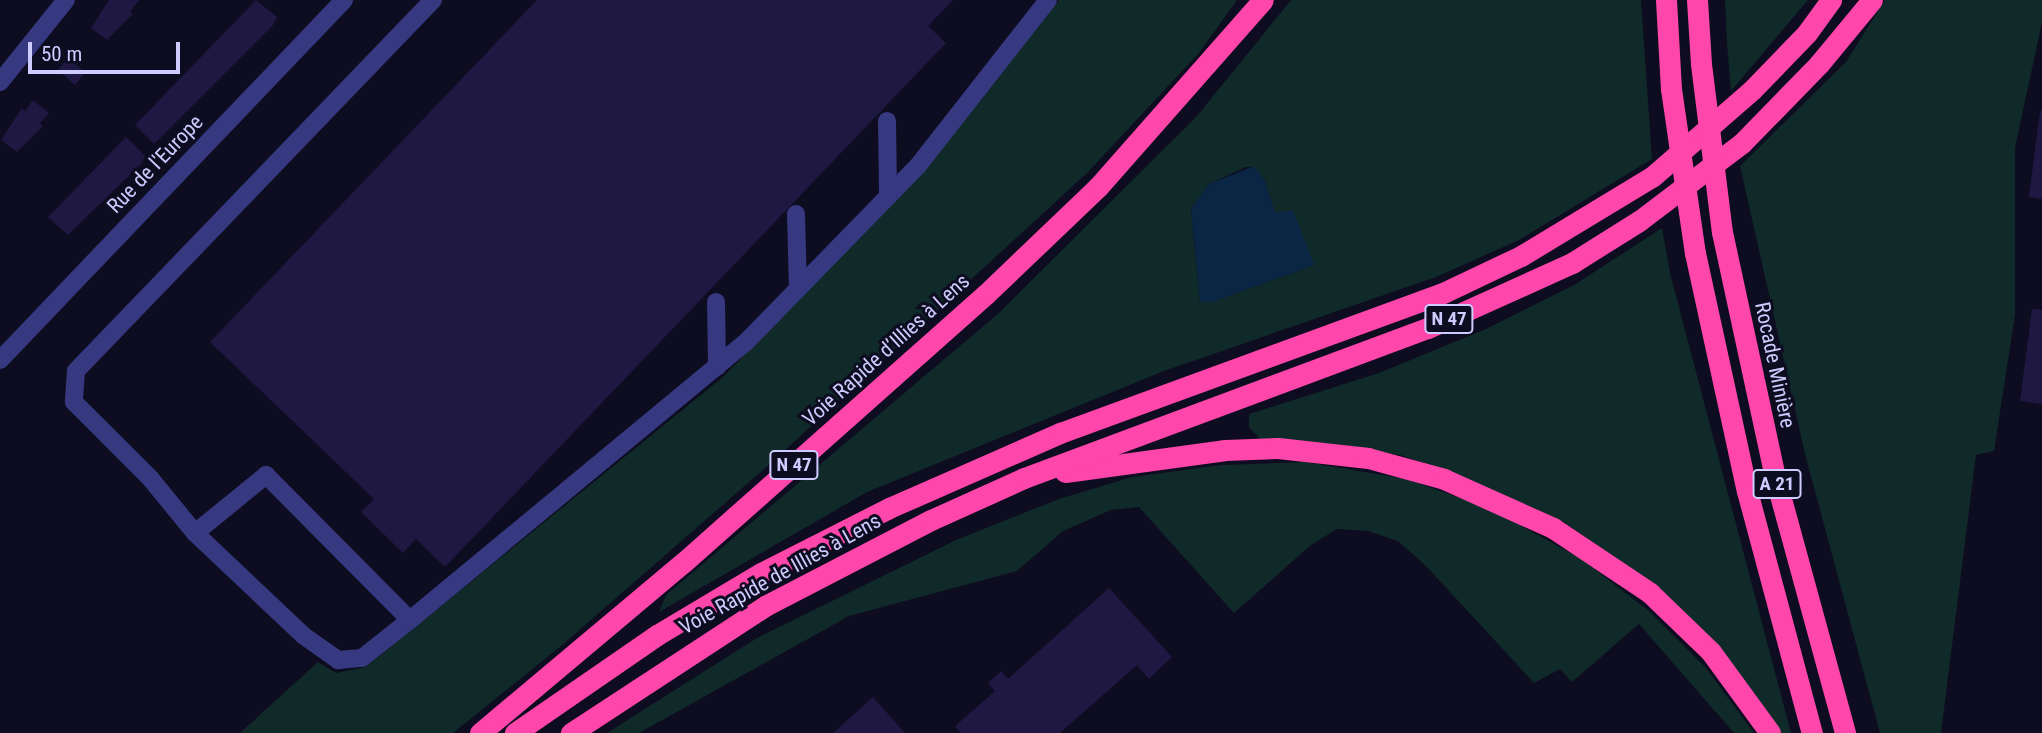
<!DOCTYPE html>
<html>
<head>
<meta charset="utf-8">
<style>
  body { margin:0 }
  #map { position:relative; width:2042px; height:733px; overflow:hidden; background:#0e0c20; font-family:"Roboto Condensed",sans-serif }
  div>[style] { position:absolute }
  [style*='--x'] { left:calc(var(--x)*1px); top:calc(var(--y)*1px); width:calc(var(--w)*1px); rotate:calc(var(--a)*1deg) }
  .green>* { inset:0; background:#0f2a28 }
  .water>* { inset:0; background:#0b2545 }
  .building>* { inset:0; background:#1e1842 }
  .minor>* { height:18px; margin:-9px; padding:0 9px; transform-origin:9px; border-radius:9px; background:#363880 }
  .highway>* { height:21px; margin:-10.5px; padding:0 10.5px; transform-origin:10.5px; border-radius:10.5px; background:#ff46aa }
  .highway-bridge>* { height:21px; margin:-10.5px; padding:0 10.5px; transform-origin:10.5px; border-radius:10.5px; background:#ff46aa }
  span { translate:-50% -50%; white-space:nowrap; text-align:center; line-height:1.15; -webkit-text-stroke:6px #0e0c20; paint-order:stroke }
  .shield-label span { padding:2px 5px; background:#0e0c20; border:2px solid; border-radius:5px; -webkit-text-stroke-width:0 }
  .shield-label { font-size:19px; color:#cecbff; font-weight:700 }
  .street-label { font-size:21px; color:#cecbff }
  .scale { position:absolute; left:28px; top:42px; width:152px; height:32px; box-sizing:border-box; border:4px solid #cecbff; border-top:0; padding-left:9px; font-size:21px; line-height:24px; white-space:nowrap; color:#cecbff; -webkit-text-stroke:5px #0e0c20; paint-order:stroke }
</style>
</head>
<body>
<div id="map">
  <div class="green">
    <div style="clip-path:polygon(1059px 0,1237px 0,1199px 53px,1087px 173px,771px 463px,561px 646px,453px 733px,240px 733px,318px 662px,336px 673px,366px 667px,723px 377px,922px 173px)"></div>
    <div style="clip-path:polygon(evenodd,1291px 0,1641px 0,1652px 159px,1519px 240px,1436px 277px,1164px 371px,867px 492px,659px 612px,666px 595px,1000px 312px,1197px 116px,1291px 0,1246px 167px,1254px 167px,1264px 179px,1275px 213px,1314px 265px,1212px 302px,1200px 302px,1191px 209px,1209px 184px,1246px 167px)"></div>
    <div style="clip-path:polygon(1725px 0,1808px 0,1731px 91px,1727px 43px)"></div>
    <div style="clip-path:polygon(1885px 0,2042px 0,2042px 22px,2015px 148px,2015px 315px,1994px 451px,1976px 455px,1941px 733px,1880px 733px,1805px 454px,1740px 166px,1846px 62px)"></div>
    <div style="clip-path:polygon(1662px 228px,1670px 273px,1791px 733px,1779px 733px,1755px 694px,1670px 597px,1564px 522px,1457px 474px,1400px 455px,1260px 439px,1249px 427px,1249px 414px,1379px 373px,1486px 329px,1574px 285px)"></div>
    <div style="clip-path:polygon(1305px 462px,1406px 479px,1489px 508px,1583px 560px,1649px 611px,1706px 668px,1754px 733px,1734px 733px,1639px 624px,1572px 682px,1560px 669px,1534px 683px,1427px 567px,1398px 541px,1368px 531px,1337px 529px,1311px 545px,1234px 613px,1139px 507px,1111px 510px,1063px 531px,1017px 571px,849px 616px,639px 733px,607px 733px,757px 638px,956px 540px,1059px 499px,1132px 477px,1222px 465px)"></div>
  </div>
  <div class="water">
    <div style="clip-path:polygon(1254px 166px,1264px 179px,1275px 213px,1293px 210px,1314px 265px,1212px 302px,1200px 302px,1191px 209px,1209px 184px)"></div>
  </div>
  <div class="building">
    <div style="clip-path:polygon(109px 0,139px 0,130px 12px,133px 14px,107px 40px,91px 28px)"></div>
    <div style="clip-path:polygon(256px 0,277px 17px,273px 25px,154px 144px,135px 125px)"></div>
    <div style="clip-path:polygon(537px 0,953px 0,928px 26px,946px 43px,445px 567px,416px 539px,403px 553px,361px 512px,374px 499px,210px 342px)"></div>
    <div style="clip-path:polygon(68px 58px,85px 72px,75px 85px,58px 70px)"></div>
    <div style="clip-path:polygon(33px 100px,49px 113px,40px 123px,43px 126px,17px 152px,1px 140px,22px 108px,25px 111px)"></div>
    <div style="clip-path:polygon(2040px 111px,2042px 111px,2042px 199px,2029px 197px)"></div>
    <div style="clip-path:polygon(126px 137px,145px 156px,142px 163px,68px 235px,48px 217px)"></div>
    <div style="clip-path:polygon(2032px 309px,2042px 310px,2042px 404px,2020px 401px)"></div>
    <div style="clip-path:polygon(1109px 588px,1172px 657px,1149px 679px,1137px 665px,1060px 733px,961px 733px,955px 726px,995px 691px,988px 683px,1001px 671px,1008px 679px)"></div>
    <div style="clip-path:polygon(873px 697px,905px 733px,833px 733px)"></div>
  </div>
  <div class="minor">
    <div style="--x:433;--y:0;--w:515;--a:133.9"></div>
    <div style="--x:76;--y:371;--w:31;--a:94"></div>
    <div style="--x:74;--y:402;--w:107;--a:45"></div>
    <div style="--x:150;--y:478;--w:71;--a:50.7"></div>
    <div style="--x:195;--y:533;--w:150;--a:43.4"></div>
    <div style="--x:304;--y:636;--w:42;--a:35.2"></div>
    <div style="--x:338;--y:660;--w:24;--a:-5"></div>
    <div style="--x:362;--y:658;--w:61;--a:-38.4"></div>
    <div style="--x:410;--y:620;--w:438;--a:-39.6"></div>
    <div style="--x:747;--y:341;--w:243;--a:-45.7"></div>
    <div style="--x:917;--y:167;--w:212;--a:-51.9"></div>
    <div style="--x:0;--y:82;--w:105;--a:-51.2"></div>
    <div style="--x:887;--y:121;--w:75;--a:89.2"></div>
    <div style="--x:796;--y:214;--w:74;--a:88.5"></div>
    <div style="--x:716;--y:302;--w:65;--a:89.1"></div>
    <div style="--x:0;--y:360;--w:498;--a:-46.3"></div>
    <div style="--x:195;--y:533;--w:92;--a:-39.2"></div>
    <div style="--x:266;--y:475;--w:204;--a:45.2"></div>
  </div>
  <div class="highway">
    <div style="--x:1666;--y:0;--w:89;--a:86.8"></div>
    <div style="--x:1697;--y:0;--w:64;--a:86.4"></div>
    <div style="--x:1722;--y:232;--w:247;--a:77.8"></div>
    <div style="--x:1774;--y:473;--w:270;--a:74.7"></div>
    <div style="--x:1695;--y:253;--w:244;--a:77.7"></div>
    <div style="--x:1747;--y:491;--w:251;--a:75"></div>
    <div style="--x:1065;--y:472;--w:162;--a:-7.8"></div>
    <div style="--x:1225;--y:450;--w:53;--a:-2.2"></div>
    <div style="--x:1278;--y:448;--w:91;--a:6.3"></div>
    <div style="--x:1368;--y:458;--w:79;--a:15.4"></div>
    <div style="--x:1444;--y:479;--w:120;--a:24.2"></div>
    <div style="--x:1553;--y:528;--w:117;--a:33.8"></div>
    <div style="--x:1650;--y:593;--w:85;--a:44"></div>
    <div style="--x:1711;--y:652;--w:100;--a:53.9"></div>
    <div style="--x:480;--y:733;--w:266;--a:-40"></div>
    <div style="--x:684;--y:562;--w:404;--a:-41.6"></div>
    <div style="--x:986;--y:294;--w:155;--a:-43.7"></div>
    <div style="--x:1098;--y:187;--w:249;--a:-48.6"></div>
    <div style="--x:515;--y:733;--w:173;--a:-34.6"></div>
    <div style="--x:657;--y:635;--w:121;--a:-30.8"></div>
    <div style="--x:761;--y:573;--w:144;--a:-26.9"></div>
    <div style="--x:889;--y:508;--w:187;--a:-23.7"></div>
    <div style="--x:1060;--y:433;--w:408;--a:-20.1"></div>
    <div style="--x:1443;--y:293;--w:86;--a:-25.4"></div>
    <div style="--x:1521;--y:256;--w:154;--a:-31.2"></div>
    <div style="--x:1653;--y:176;--w:131;--a:-41"></div>
    <div style="--x:1752;--y:90;--w:79;--a:-46"></div>
    <div style="--x:1807;--y:33;--w:41;--a:-54"></div>
    <div style="--x:571;--y:733;--w:232;--a:-33.2"></div>
    <div style="--x:765;--y:606;--w:187;--a:-27.4"></div>
    <div style="--x:931;--y:520;--w:102;--a:-24.3"></div>
    <div style="--x:1024;--y:478;--w:431;--a:-20.4"></div>
    <div style="--x:1428;--y:328;--w:158;--a:-24.3"></div>
    <div style="--x:1572;--y:263;--w:79;--a:-32.1"></div>
    <div style="--x:1639;--y:221;--w:129;--a:-37.1"></div>
    <div style="--x:1742;--y:143;--w:110;--a:-45.7"></div>
    <div style="--x:1819;--y:64;--w:83;--a:-50.4"></div>
  </div>
  <div class="highway-bridge">
    <div style="--x:1701;--y:64;--w:169;--a:82.9"></div>
    <div style="--x:1671;--y:89;--w:166;--a:81.7"></div>
  </div>
  <div class="shield-label">
    <span style="left:1449px;top:319px">N 47</span>
    <span style="left:794px;top:465px">N 47</span>
    <span style="left:1777px;top:484px">A 21</span>
  </div>
  <div class="street-label">
    <span style="left:155px;top:164px;rotate:-46deg">Rue de l'Europe</span>
    <span style="left:886px;top:350px;rotate:-42deg">Voie Rapide d’Illies à Lens</span>
    <span style="left:1775px;top:365px;rotate:78deg">Rocade Minière</span>
    <span style="left:780px;top:574px;rotate:-29deg">Voie Rapide de Illies à Lens</span>
  </div>
  <div class="scale">50 m</div>
</div>
</body>
</html>
